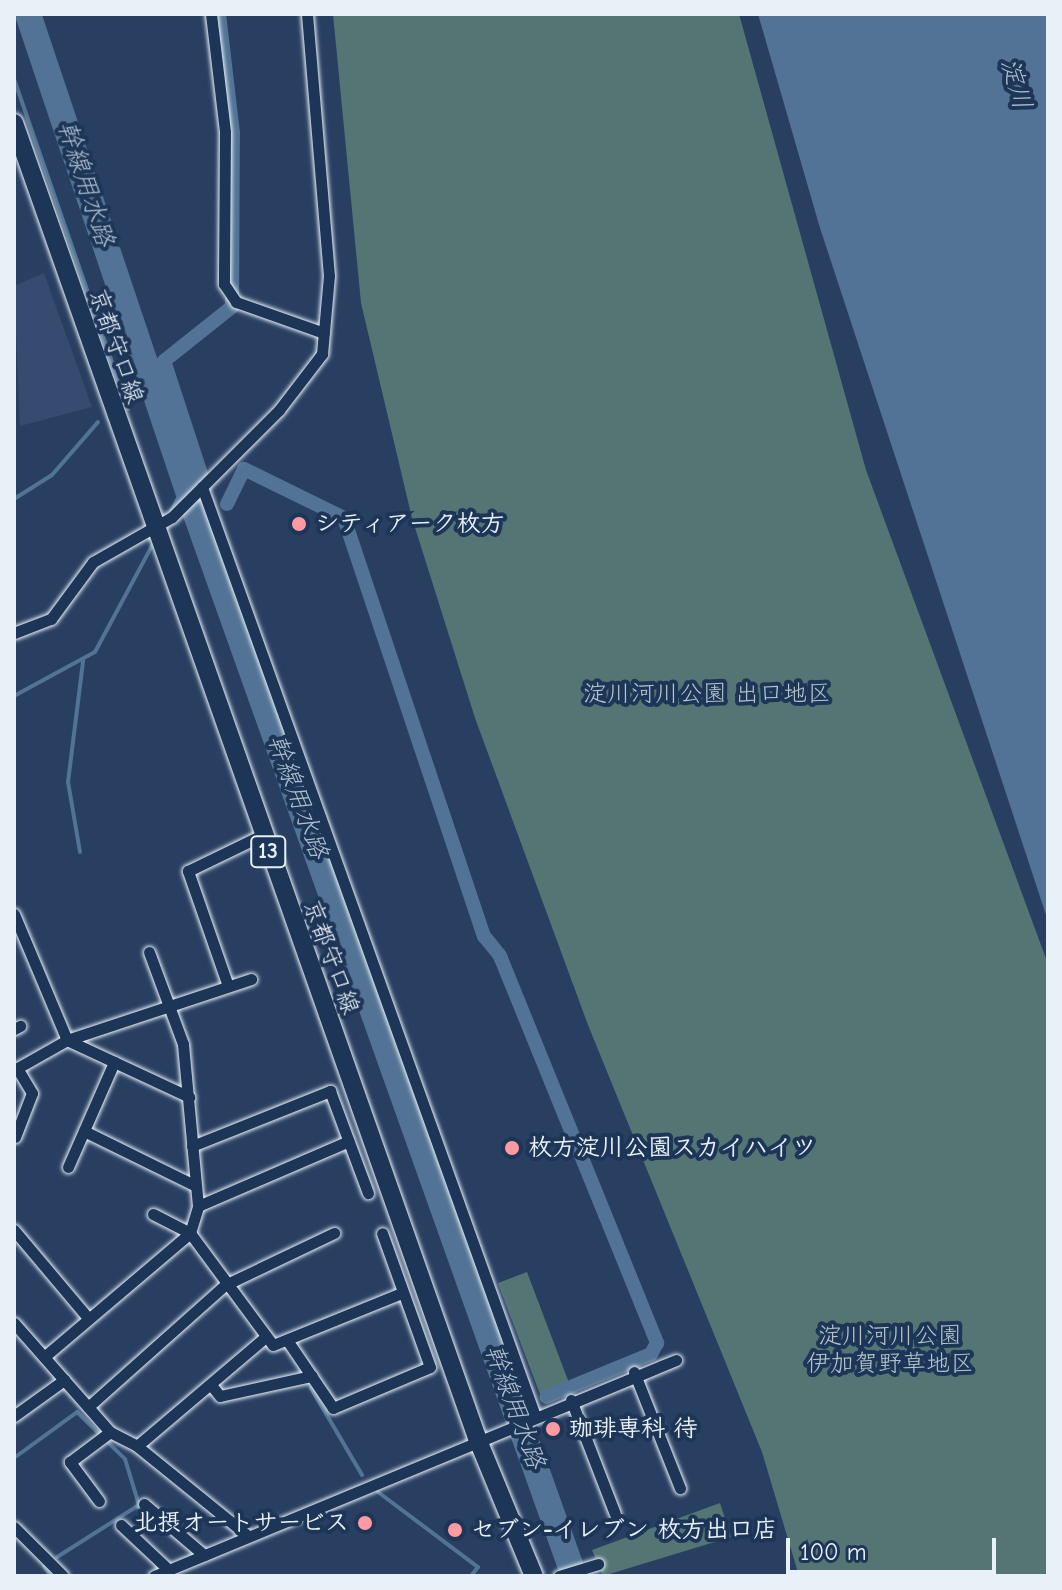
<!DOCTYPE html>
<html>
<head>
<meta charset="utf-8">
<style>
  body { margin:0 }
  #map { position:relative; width:1062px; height:1590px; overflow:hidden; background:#283f62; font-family:"Comic Neue","Klee One",sans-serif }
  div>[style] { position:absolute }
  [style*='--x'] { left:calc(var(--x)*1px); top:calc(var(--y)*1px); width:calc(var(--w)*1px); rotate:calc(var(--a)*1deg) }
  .built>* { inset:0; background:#354b6f }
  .green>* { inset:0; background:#547574 }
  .water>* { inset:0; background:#527395 }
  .stream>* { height:4px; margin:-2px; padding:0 2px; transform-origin:2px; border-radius:2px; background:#527395 }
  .canal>* { height:14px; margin:-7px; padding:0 7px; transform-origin:7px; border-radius:7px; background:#527395 }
  .river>* { height:26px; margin:-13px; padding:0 13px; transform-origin:13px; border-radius:13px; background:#527395 }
  .roads { filter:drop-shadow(0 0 2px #e8f1f8) drop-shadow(0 0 2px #e8f1f8) }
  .minor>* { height:11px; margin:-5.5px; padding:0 5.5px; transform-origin:5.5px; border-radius:5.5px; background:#1d3557 }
  .primary>* { height:18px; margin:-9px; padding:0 9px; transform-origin:9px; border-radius:9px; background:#1d3557 }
  .dots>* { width:22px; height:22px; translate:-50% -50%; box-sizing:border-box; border:4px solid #1d3557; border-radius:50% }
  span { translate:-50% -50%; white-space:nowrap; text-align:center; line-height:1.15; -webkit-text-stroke:8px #1d3557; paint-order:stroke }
  .shield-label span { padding:2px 6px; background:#1d3557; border:2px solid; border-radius:6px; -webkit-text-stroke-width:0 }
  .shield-label { font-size:22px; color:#e8f1f8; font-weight:700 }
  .street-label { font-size:24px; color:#e8f1f8 }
  .poi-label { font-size:24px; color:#e8f1f8; font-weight:700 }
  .left { translate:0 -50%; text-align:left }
  .right { translate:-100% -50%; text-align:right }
  .park-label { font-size:24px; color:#b4c6ca }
  .water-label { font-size:26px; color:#acbfd0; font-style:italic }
  .frame { position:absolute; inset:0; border:16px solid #e8f1f8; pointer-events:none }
  .scale { position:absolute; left:786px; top:1538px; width:210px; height:36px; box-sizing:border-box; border:4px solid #e8f1f8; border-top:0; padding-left:10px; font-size:24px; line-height:28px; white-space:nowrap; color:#e8f1f8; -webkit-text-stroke:6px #1d3557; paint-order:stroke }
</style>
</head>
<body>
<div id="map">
  <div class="built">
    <div style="clip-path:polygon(44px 273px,92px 407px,20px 426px,14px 286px)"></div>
  </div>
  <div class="green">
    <div style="clip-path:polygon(333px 14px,739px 14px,866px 470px,1048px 964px,1048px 1576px,799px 1576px,762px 1452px,588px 1025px,475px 718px,412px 518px,361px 303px)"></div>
    <div style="clip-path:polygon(527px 1272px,569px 1383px,540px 1394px,498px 1283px)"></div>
    <div style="clip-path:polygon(720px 1503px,731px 1537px,603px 1576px,592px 1550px)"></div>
  </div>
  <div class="water">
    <div style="clip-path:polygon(758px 14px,1048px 14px,1048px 921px,820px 228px)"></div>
  </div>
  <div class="stream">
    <div style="--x:14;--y:79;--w:349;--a:70.9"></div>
    <div style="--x:14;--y:499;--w:45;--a:-32.3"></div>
    <div style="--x:52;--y:475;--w:70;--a:-49"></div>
    <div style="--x:172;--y:510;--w:30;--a:-63"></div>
    <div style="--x:14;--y:696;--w:92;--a:-28.5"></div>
    <div style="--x:95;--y:652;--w:125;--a:-61.8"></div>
    <div style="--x:80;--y:852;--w:71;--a:-99.7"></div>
    <div style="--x:68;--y:782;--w:122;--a:-82.9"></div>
    <div style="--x:311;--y:1388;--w:101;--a:59.6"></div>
    <div style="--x:518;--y:1408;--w:4;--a:-27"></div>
    <div style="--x:14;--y:1458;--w:78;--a:-36.1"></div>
    <div style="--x:77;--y:1412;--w:67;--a:44.4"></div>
    <div style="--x:125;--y:1459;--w:48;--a:73.1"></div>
    <div style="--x:139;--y:1505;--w:97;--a:147.6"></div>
    <div style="--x:378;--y:1492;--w:125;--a:36.9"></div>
    <div style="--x:478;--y:1567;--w:11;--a:128"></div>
    <div style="--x:44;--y:1566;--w:12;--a:55"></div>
  </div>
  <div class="canal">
    <div style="--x:186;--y:483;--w:17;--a:-21"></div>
    <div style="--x:202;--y:477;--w:122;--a:-108.1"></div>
    <div style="--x:164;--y:361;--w:87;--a:-38.5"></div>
    <div style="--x:232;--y:307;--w:174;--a:-89.7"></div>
    <div style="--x:233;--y:133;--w:120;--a:-96.7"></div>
    <div style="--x:227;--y:504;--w:39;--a:-64"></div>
    <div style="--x:244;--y:469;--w:111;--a:26.1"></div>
    <div style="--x:344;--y:518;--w:441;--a:71.5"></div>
    <div style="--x:484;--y:936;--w:26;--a:51"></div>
    <div style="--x:500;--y:956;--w:418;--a:67.9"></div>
    <div style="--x:657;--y:1343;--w:13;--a:119"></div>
    <div style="--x:651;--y:1354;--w:113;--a:157.7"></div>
  </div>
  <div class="river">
    <div style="--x:28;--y:14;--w:516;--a:71.46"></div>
    <div style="--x:192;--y:503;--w:1139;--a:70.4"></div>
  </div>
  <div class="roads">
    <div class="minor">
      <div style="--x:211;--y:14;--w:119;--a:83.2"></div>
      <div style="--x:225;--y:132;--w:152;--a:90.4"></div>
      <div style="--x:224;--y:284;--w:22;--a:56"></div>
      <div style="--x:236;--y:302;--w:93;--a:19.4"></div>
      <div style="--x:202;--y:487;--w:987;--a:70.28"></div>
      <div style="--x:14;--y:633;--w:40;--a:-21"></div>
      <div style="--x:51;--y:619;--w:71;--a:-53.6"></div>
      <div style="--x:93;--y:562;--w:91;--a:-29.7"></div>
      <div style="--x:172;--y:517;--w:151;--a:-45"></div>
      <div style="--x:279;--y:410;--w:71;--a:-52.5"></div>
      <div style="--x:322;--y:354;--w:78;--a:-84.9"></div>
      <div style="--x:329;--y:276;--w:263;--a:-94.8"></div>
      <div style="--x:14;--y:914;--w:137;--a:67.2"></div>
      <div style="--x:67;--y:1040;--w:135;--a:25"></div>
      <div style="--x:228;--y:986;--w:122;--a:-109.2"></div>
      <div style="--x:188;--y:871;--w:82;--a:-25.9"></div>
      <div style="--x:14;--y:1029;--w:7;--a:-27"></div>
      <div style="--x:14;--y:1070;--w:61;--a:-29.5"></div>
      <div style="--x:67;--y:1040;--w:194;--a:-18.3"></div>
      <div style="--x:84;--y:1131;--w:125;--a:26.2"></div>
      <div style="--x:15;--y:1137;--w:47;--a:-68.9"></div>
      <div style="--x:32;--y:1093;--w:29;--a:-121"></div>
      <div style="--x:192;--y:1146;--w:149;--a:-21.7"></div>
      <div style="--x:330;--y:1091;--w:109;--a:69.6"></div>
      <div style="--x:68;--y:1167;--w:115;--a:-66.3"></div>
      <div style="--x:198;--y:1206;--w:164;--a:-23.3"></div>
      <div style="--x:153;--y:1214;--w:42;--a:27.2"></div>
      <div style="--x:190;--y:1233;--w:139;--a:53.5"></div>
      <div style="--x:273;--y:1345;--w:139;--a:-22"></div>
      <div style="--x:14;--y:1230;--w:116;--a:49.9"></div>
      <div style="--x:14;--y:1323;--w:145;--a:48.6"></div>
      <div style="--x:110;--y:1432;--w:30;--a:27"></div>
      <div style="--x:137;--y:1446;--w:143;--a:39"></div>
      <div style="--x:287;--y:1340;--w:82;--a:55.9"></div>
      <div style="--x:333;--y:1408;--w:105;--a:-22.9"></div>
      <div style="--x:430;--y:1367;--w:142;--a:-109.7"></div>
      <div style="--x:44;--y:1357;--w:192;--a:-40.3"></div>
      <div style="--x:190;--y:1233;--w:28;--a:-73"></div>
      <div style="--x:198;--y:1206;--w:163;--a:-95.3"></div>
      <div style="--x:183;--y:1044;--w:98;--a:-110.3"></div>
      <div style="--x:634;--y:1372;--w:125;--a:68.4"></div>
      <div style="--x:211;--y:1385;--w:14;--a:51"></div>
      <div style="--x:220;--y:1396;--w:94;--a:-12.3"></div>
      <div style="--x:571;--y:1400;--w:122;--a:68.9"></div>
      <div style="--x:88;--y:1407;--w:183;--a:-41.7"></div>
      <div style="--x:225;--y:1285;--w:121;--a:-25.5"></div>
      <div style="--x:14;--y:1416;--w:62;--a:-35.8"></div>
      <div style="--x:137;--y:1446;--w:165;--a:-40.3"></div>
      <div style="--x:99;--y:1501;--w:49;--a:-126.6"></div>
      <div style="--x:70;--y:1462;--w:50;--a:-36.9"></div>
      <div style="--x:144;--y:1504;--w:79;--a:40.4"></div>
      <div style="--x:121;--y:1525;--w:66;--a:43.2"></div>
      <div style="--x:14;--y:1527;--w:69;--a:45"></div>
      <div style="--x:154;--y:1576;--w:565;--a:-22.48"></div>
      <div style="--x:559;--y:1576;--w:41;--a:-17.1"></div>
    </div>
    <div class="primary">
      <div style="--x:14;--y:123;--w:1394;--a:70.6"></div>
      <div style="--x:477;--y:1438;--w:149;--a:67.6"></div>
    </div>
  </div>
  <div class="dots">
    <div style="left:299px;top:524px;background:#ff9aa2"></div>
    <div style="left:512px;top:1148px;background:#ff9aa2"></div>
    <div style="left:553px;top:1429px;background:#ff9aa2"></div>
    <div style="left:365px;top:1523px;background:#ff9aa2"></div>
    <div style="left:455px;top:1530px;background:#ff9aa2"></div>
  </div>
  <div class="shield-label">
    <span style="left:268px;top:852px">13</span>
  </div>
  <div class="street-label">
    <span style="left:116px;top:346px;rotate:71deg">京都守口線</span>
    <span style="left:331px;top:957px;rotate:70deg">京都守口線</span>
  </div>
  <div class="poi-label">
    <span class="left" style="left:315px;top:524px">シティアーク枚方</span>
    <span class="left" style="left:528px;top:1148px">枚方淀川公園スカイハイツ</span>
    <span class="left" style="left:569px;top:1429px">珈琲専科 待</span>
    <span class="right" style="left:349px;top:1523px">北摂オートサービス</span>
    <span class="left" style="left:471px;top:1530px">セブン-イレブン 枚方出口店</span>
  </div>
  <div class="park-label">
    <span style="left:707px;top:694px">淀川河川公園 出口地区</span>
    <span style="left:890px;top:1350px">淀川河川公園<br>伊加賀野草地区</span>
  </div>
  <div class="water-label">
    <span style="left:1015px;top:84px;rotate:74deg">淀川</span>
    <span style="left:85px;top:184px;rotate:72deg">幹線用水路</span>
    <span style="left:297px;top:797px;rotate:70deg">幹線用水路</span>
    <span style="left:514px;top:1407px;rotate:70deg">幹線用水路</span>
  </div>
  <div class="frame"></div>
  <div class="scale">100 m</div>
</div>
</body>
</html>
